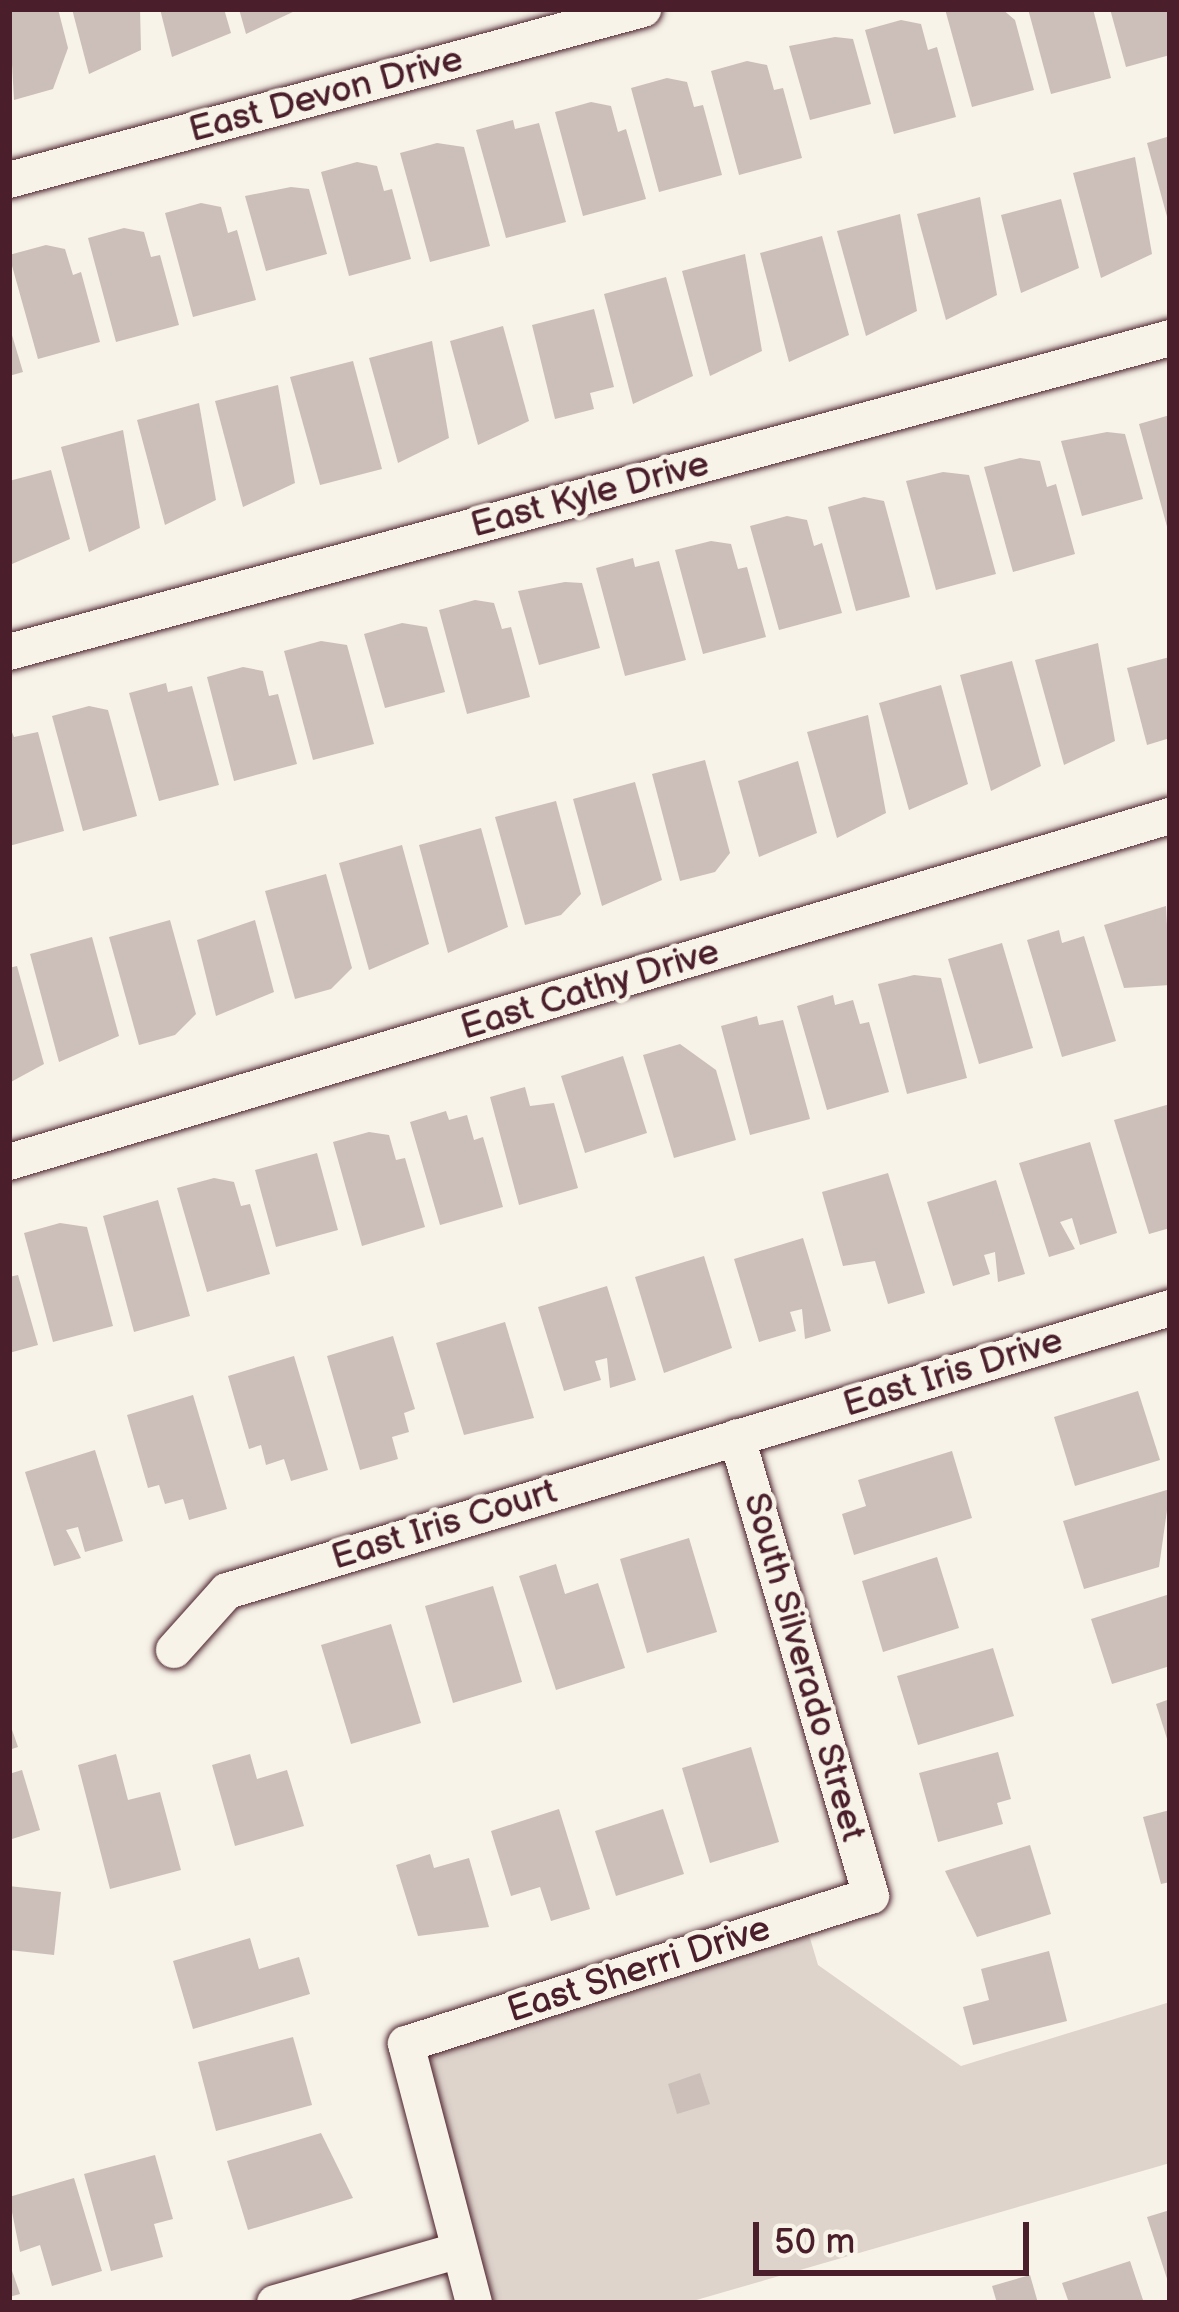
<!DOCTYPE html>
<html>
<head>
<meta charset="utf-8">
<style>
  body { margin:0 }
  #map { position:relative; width:1179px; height:2312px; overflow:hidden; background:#f7f3e8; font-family:"Balsamiq Sans",sans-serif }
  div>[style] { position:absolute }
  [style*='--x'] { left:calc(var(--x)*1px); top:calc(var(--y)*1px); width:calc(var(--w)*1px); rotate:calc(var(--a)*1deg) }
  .green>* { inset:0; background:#ded4cc }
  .building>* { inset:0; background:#ccbfb9 }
  .roads { filter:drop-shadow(0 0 3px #4a1f2b) drop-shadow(0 0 3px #4a1f2b) }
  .minor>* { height:36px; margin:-18px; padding:0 18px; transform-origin:18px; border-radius:18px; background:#f7f3e8 }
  span { translate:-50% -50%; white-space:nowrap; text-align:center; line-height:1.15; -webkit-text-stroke:9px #f7f3e8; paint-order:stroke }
  .street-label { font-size:36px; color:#4a1f2b }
  .frame { position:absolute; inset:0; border:12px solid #4a1f2b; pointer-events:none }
  .scale { position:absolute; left:753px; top:2222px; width:276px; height:54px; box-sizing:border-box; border:6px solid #4a1f2b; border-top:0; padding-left:15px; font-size:36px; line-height:42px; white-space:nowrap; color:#4a1f2b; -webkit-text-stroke:9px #f7f3e8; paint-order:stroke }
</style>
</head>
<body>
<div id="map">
  <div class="green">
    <div style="clip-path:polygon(804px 1918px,818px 1965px,961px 2066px,1170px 2002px,1170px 2163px,686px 2303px,474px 2303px,406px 2044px)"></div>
  </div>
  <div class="building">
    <div style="clip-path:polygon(9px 9px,58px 9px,68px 48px,53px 89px,14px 100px)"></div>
    <div style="clip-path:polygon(72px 9px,140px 9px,141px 50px,89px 74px)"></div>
    <div style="clip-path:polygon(160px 9px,224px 9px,231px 33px,172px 57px)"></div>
    <div style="clip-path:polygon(239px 9px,297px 9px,297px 10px,246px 34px)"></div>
    <div style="clip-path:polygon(945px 9px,1002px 9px,1015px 20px,1034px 90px,972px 107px)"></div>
    <div style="clip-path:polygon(1028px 9px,1093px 9px,1111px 78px,1051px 94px)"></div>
    <div style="clip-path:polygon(1110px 9px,1170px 9px,1170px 55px,1126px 67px)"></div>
    <div style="clip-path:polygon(901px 20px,921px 24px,928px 50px,937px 47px,956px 117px,894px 134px,865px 30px)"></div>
    <div style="clip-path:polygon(835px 37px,853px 39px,871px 104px,810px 120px,789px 46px)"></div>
    <div style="clip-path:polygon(747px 61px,767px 65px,774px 90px,783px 88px,802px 158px,739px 175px,711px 71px)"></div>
    <div style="clip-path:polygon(667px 78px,687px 82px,694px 107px,703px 105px,722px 175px,659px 192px,631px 88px)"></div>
    <div style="clip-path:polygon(591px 102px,611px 106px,618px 132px,626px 129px,646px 199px,583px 216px,555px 112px)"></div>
    <div style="clip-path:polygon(513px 120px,515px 129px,539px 123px,566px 222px,506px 238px,476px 130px)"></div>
    <div style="clip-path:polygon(1170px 136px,1170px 224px,1169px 224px,1147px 143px)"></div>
    <div style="clip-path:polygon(437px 143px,464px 147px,490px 246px,430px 262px,400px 153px)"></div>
    <div style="clip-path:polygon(1135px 157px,1152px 254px,1101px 278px,1073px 173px)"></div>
    <div style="clip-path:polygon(357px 162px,377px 166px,384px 191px,392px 189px,411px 259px,349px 276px,321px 172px)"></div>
    <div style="clip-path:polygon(291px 187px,309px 189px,327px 254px,266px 271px,245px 196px)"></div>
    <div style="clip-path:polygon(980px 197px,997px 295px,946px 320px,917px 214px)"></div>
    <div style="clip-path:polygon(1061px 199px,1079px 268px,1021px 293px,1001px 215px)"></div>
    <div style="clip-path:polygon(201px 203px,221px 207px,228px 233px,237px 230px,256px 300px,193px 317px,165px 213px)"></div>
    <div style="clip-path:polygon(900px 214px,917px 311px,866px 336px,837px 231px)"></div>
    <div style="clip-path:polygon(124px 228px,144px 232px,151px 257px,160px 255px,179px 325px,116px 342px,88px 238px)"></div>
    <div style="clip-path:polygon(822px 236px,849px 335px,789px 362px,760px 253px)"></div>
    <div style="clip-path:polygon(46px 245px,65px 249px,73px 275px,81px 272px,100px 342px,38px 359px,9px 255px)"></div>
    <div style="clip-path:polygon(745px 254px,762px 351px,710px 376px,682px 271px)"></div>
    <div style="clip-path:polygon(666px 277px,693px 376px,633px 404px,604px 294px)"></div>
    <div style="clip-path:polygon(594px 309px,614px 387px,590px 393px,594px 409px,555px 419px,532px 325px)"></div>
    <div style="clip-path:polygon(9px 325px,23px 372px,9px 376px)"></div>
    <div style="clip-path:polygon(503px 326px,529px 421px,478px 445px,450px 341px)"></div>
    <div style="clip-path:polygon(432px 341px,449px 438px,398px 463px,369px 358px)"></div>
    <div style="clip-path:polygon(353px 361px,382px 469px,320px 485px,290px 377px)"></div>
    <div style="clip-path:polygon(278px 385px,295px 483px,243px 507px,215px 401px)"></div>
    <div style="clip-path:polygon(199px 403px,216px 500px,165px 525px,137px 420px)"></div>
    <div style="clip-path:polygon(1170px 415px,1170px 534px,1169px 534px,1139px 424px)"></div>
    <div style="clip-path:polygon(123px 430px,140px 528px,89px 552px,61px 447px)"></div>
    <div style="clip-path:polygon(1107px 432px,1125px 434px,1143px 499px,1082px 516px,1061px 441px)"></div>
    <div style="clip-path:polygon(1020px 458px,1040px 461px,1047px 487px,1056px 484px,1075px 554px,1013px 572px,984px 467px)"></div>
    <div style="clip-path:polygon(51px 470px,70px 539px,12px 564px,9px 481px)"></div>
    <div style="clip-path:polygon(943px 472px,969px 475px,996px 574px,936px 590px,906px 481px)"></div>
    <div style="clip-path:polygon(864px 497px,884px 501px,910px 597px,856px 611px,828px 507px)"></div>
    <div style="clip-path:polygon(787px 516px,807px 520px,814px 546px,822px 543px,842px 613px,779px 630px,750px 526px)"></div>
    <div style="clip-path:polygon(711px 541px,731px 544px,738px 569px,747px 567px,766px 637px,703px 654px,675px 550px)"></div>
    <div style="clip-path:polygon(633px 558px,635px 567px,659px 561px,686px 660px,625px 676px,596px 568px)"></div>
    <div style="clip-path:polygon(565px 582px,582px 583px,600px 648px,539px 665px,518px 591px)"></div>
    <div style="clip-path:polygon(475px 600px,494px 603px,502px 629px,511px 627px,530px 697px,467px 714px,439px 610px)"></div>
    <div style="clip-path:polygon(402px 623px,427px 627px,445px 692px,385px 708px,364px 634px)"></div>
    <div style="clip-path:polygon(321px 641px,347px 645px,374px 744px,313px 760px,284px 651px)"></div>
    <div style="clip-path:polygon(1098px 643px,1115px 741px,1064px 765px,1035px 660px)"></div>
    <div style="clip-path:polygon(1170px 657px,1170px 738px,1147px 745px,1127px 668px)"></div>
    <div style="clip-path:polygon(1012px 661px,1041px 766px,991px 791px,960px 675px)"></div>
    <div style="clip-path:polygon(243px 667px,263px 671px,269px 696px,278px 694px,297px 764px,234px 781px,207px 677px)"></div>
    <div style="clip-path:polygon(166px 683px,168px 692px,192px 686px,219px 785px,159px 801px,129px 693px)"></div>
    <div style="clip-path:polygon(941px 685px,968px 784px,909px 810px,879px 703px)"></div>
    <div style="clip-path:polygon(89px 706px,108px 710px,137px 816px,83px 831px,52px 716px)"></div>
    <div style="clip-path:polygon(868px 715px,886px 813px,837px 838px,807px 732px)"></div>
    <div style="clip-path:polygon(9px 725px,14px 737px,38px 732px,64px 831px,9px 846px)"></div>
    <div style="clip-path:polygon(705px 760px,730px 853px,715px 872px,680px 881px,652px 774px)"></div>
    <div style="clip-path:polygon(798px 761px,817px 833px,759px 857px,738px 781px)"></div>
    <div style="clip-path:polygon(635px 782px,662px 880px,602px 906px,573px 799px)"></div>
    <div style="clip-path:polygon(556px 801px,581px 894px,561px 915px,525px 925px,495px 817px)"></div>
    <div style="clip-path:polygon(481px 828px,508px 927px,448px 953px,419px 845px)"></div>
    <div style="clip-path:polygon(402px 845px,429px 944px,369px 970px,339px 863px)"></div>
    <div style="clip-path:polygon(326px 874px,352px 968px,331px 989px,295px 999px,265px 891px)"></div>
    <div style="clip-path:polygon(1166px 906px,1170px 985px,1124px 988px,1104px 925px)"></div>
    <div style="clip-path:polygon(170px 920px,196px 1014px,175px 1035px,139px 1045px,109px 937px)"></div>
    <div style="clip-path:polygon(255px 920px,274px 992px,216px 1016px,197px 940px)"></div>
    <div style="clip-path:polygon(1059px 930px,1062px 943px,1084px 936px,1116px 1041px,1062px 1057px,1027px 940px)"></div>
    <div style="clip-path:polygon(92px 937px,119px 1036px,59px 1062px,30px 954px)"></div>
    <div style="clip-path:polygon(1002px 943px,1033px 1048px,979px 1064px,948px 959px)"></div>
    <div style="clip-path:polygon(17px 966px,44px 1064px,9px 1083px,9px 968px)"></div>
    <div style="clip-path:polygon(914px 975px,941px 978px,967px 1078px,907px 1094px,878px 984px)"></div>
    <div style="clip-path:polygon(833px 995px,835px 1005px,853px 1000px,860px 1024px,869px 1022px,889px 1092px,827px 1110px,797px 1006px)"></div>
    <div style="clip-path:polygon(757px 1016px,759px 1025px,783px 1020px,810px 1119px,750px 1135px,721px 1026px)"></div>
    <div style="clip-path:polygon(680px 1044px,716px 1070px,736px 1140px,674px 1158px,643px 1055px)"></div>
    <div style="clip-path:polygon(623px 1056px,647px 1133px,585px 1153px,561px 1076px)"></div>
    <div style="clip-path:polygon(525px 1087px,530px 1106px,554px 1103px,578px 1188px,519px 1205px,490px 1097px)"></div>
    <div style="clip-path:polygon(1170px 1104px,1170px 1228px,1149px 1234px,1114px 1120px)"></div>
    <div style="clip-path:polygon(446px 1111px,449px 1120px,467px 1115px,474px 1140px,483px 1137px,503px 1207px,440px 1225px,410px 1122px)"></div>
    <div style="clip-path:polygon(369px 1132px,389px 1135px,396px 1160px,405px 1158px,425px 1227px,362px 1246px,333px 1142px)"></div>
    <div style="clip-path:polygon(1090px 1142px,1117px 1233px,1080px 1245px,1072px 1218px,1060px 1222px,1075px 1249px,1049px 1257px,1019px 1163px)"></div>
    <div style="clip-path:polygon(317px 1153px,338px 1230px,276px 1247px,255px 1170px)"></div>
    <div style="clip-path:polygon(888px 1173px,925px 1293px,888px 1304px,875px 1261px,843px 1266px,822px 1192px)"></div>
    <div style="clip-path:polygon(214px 1178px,234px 1182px,241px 1206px,250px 1204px,270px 1274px,207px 1292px,177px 1188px)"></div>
    <div style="clip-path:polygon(996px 1180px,1025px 1274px,998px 1282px,995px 1252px,984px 1255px,990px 1274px,953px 1286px,927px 1202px)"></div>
    <div style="clip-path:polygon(158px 1200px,190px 1316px,134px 1332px,103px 1216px)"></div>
    <div style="clip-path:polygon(60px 1223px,87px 1227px,113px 1326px,53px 1342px,24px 1233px)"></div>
    <div style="clip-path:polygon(803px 1238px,831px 1331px,805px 1339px,802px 1309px,790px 1312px,796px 1331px,759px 1342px,734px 1259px)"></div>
    <div style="clip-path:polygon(704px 1256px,732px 1348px,664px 1373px,635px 1277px)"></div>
    <div style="clip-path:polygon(18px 1275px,38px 1345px,9px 1353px,9px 1277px)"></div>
    <div style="clip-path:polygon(607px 1286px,636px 1380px,610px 1388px,607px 1358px,595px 1361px,601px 1380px,564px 1391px,538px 1307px)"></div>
    <div style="clip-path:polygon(505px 1322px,534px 1418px,464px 1435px,436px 1343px)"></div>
    <div style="clip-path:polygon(393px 1336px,415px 1409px,404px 1413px,409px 1432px,392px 1437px,398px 1459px,360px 1470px,327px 1356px)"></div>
    <div style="clip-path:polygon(294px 1356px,328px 1470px,291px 1481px,284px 1459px,266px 1465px,261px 1445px,249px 1449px,228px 1376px)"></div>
    <div style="clip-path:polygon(1138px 1391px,1160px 1460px,1075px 1486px,1054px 1417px)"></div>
    <div style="clip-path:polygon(193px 1395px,227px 1509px,189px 1520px,183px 1499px,165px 1504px,159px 1485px,148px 1488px,127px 1415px)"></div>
    <div style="clip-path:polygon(95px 1450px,123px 1541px,85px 1552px,78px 1527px,66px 1530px,81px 1558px,54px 1566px,25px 1472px)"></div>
    <div style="clip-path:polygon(952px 1451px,972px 1518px,854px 1555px,842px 1514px,866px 1506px,858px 1480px)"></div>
    <div style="clip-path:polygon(1170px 1489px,1159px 1567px,1084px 1589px,1063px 1521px)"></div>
    <div style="clip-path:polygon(689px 1538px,717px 1632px,647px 1653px,620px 1559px)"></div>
    <div style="clip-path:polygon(937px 1557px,959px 1628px,883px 1652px,862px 1581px)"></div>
    <div style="clip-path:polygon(556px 1564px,565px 1594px,598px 1583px,625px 1668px,556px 1690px,519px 1576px)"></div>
    <div style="clip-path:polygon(493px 1586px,522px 1682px,453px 1703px,425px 1606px)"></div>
    <div style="clip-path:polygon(1170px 1594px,1170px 1666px,1112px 1684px,1091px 1619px)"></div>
    <div style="clip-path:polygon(391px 1624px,421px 1723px,351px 1744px,321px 1645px)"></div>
    <div style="clip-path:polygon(993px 1648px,1014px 1716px,918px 1745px,897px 1676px)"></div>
    <div style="clip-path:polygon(1170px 1699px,1170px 1745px,1169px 1745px,1156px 1704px)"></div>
    <div style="clip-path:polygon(9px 1721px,18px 1747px,9px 1750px)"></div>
    <div style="clip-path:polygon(751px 1747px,779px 1842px,710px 1863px,682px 1768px)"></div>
    <div style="clip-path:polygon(998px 1752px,1011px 1799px,997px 1803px,1003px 1824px,938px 1842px,919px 1773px)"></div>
    <div style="clip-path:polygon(116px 1754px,128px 1800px,160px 1792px,181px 1870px,110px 1889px,78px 1765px)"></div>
    <div style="clip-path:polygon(250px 1754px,257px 1779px,287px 1770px,304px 1826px,235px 1846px,212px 1765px)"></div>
    <div style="clip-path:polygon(22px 1770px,40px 1830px,9px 1840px,9px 1774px)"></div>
    <div style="clip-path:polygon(559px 1809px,590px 1909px,551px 1921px,540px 1887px,511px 1896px,491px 1831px)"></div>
    <div style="clip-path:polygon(663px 1809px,684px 1874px,616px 1896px,595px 1831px)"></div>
    <div style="clip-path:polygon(1170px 1810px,1170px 1882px,1161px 1884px,1143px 1817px)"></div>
    <div style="clip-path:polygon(1030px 1845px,1051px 1914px,977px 1937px,945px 1871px)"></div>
    <div style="clip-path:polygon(430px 1854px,434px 1868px,469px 1858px,489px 1927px,418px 1936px,396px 1865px)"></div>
    <div style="clip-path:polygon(9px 1886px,61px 1892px,54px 1955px,9px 1950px)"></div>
    <div style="clip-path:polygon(250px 1938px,259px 1969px,299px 1957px,310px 1994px,193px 2029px,173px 1961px)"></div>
    <div style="clip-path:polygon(1049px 1951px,1067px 2021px,973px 2045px,963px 2007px,989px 2000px,981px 1969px)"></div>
    <div style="clip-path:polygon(293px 2037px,312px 2105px,216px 2131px,198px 2062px)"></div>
    <div style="clip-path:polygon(700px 2073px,710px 2104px,677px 2114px,668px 2084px)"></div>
    <div style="clip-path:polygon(321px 2133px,353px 2198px,248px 2230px,227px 2161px)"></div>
    <div style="clip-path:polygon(155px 2155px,173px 2219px,154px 2224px,163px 2257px,111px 2271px,84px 2174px)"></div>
    <div style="clip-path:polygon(74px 2178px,102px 2271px,52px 2286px,40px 2245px,20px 2252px,9px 2197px)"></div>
    <div style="clip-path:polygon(1170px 2210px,1170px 2285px,1169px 2285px,1147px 2217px)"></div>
    <div style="clip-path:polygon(1130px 2261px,1144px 2303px,1069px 2303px,1062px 2283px)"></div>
    <div style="clip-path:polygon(9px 2262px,20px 2294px,9px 2297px)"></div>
    <div style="clip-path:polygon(1030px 2275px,1038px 2303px,997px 2303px,992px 2286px)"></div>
  </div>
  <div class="roads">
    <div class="minor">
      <div style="--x:9;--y:180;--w:657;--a:-15.09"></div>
      <div style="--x:9;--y:652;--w:1203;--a:-15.13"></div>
      <div style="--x:9;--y:1162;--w:1211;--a:-16.6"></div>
      <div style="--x:174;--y:1650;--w:79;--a:-48.1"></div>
      <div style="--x:227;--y:1591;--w:985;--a:-16.7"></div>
      <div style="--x:275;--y:2303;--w:188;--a:-16"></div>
      <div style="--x:474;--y:2303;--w:268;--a:-104.7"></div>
      <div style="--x:406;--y:2044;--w:488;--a:-17.7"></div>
      <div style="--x:871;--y:1896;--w:478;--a:-106.3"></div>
    </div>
  </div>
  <div class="street-label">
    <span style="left:326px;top:95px;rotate:-15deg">East Devon Drive</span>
    <span style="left:590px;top:495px;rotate:-15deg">East Kyle Drive</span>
    <span style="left:590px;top:990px;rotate:-17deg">East Cathy Drive</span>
    <span style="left:953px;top:1373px;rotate:-17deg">East Iris Drive</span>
    <span style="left:444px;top:1525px;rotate:-17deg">East Iris Court</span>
    <span style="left:804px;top:1667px;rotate:74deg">South Silverado Street</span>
    <span style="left:639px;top:1970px;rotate:-18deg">East Sherri Drive</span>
  </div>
  <div class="frame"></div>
  <div class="scale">50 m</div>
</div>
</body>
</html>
